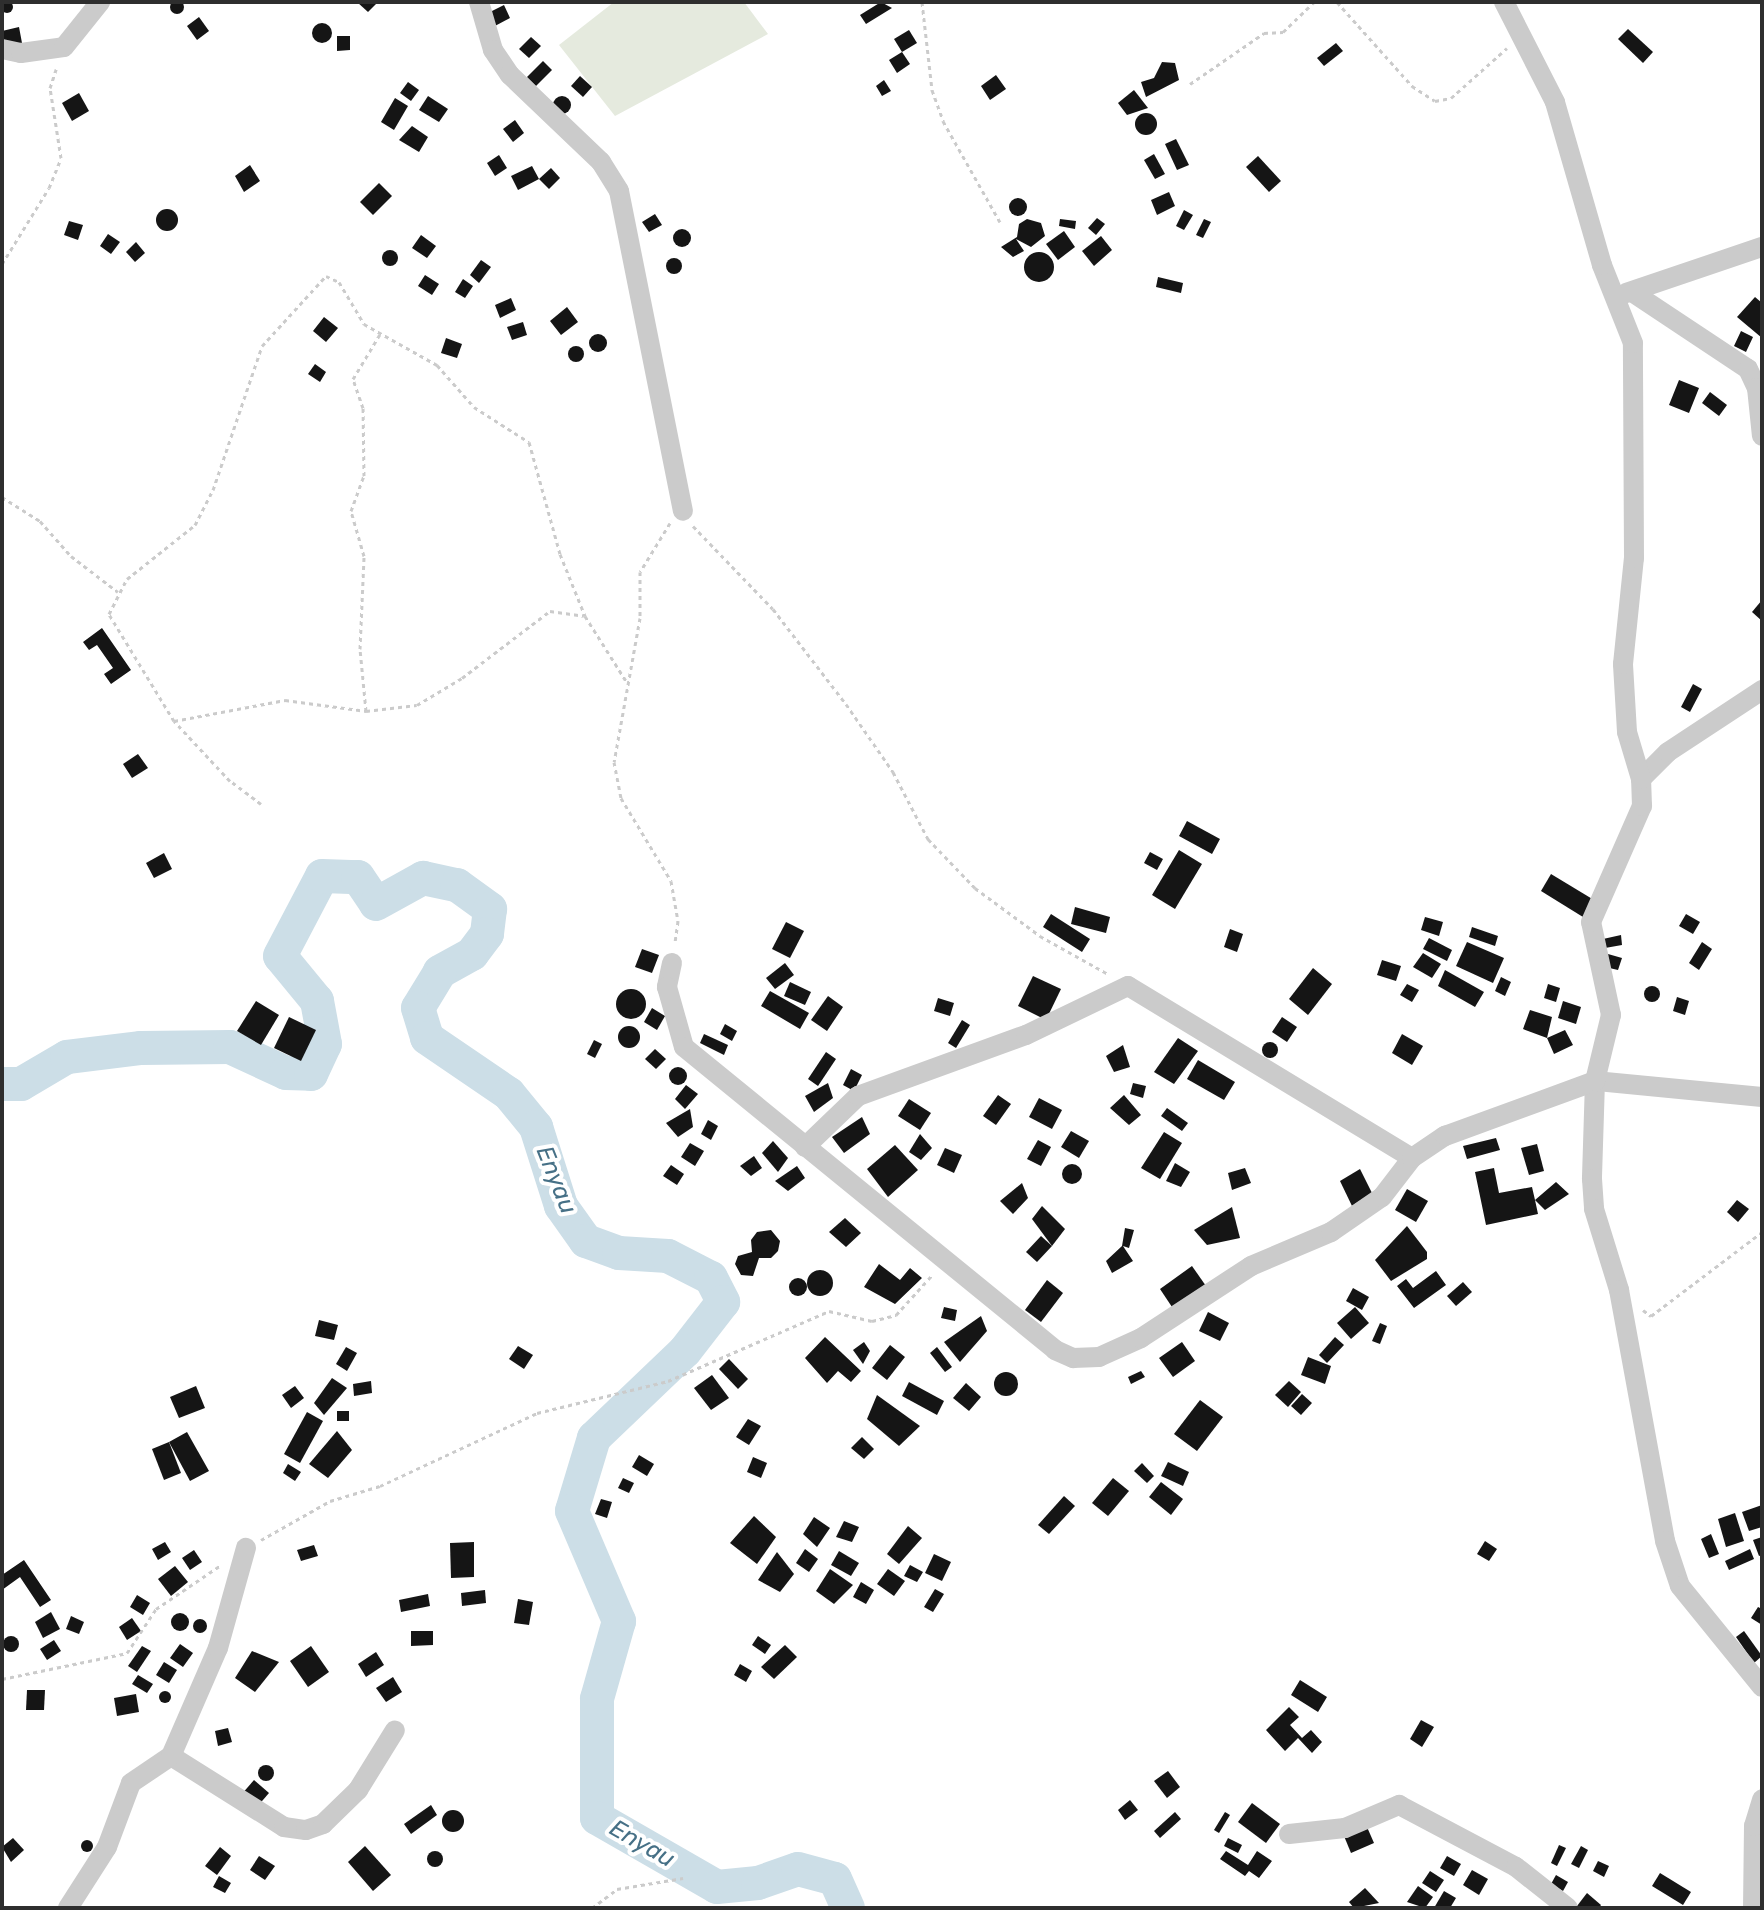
<!DOCTYPE html>
<html>
<head>
<meta charset="utf-8">
<style>
  body { margin:0 }
  #map { position:relative; width:1764px; height:1910px; overflow:hidden; background:#fff; font-family:Rubik,sans-serif }
  div>[style] { position:absolute }
  [style*='--x'] { left:calc(var(--x)*1px); top:calc(var(--y)*1px); width:calc(var(--w)*1px); rotate:calc(var(--a)*1deg) }
  .green>* { inset:0; background:#e5eade }
  .river>* { height:34px; margin:-17px; padding:0 17px; transform-origin:17px; border-radius:17px; background:#ccdee7 }
  .building>* { inset:0; background:#151515 }
  .round { border-radius:50% }
  .path>* { height:3px; margin-top:-1.5px; transform-origin:0; background:repeating-linear-gradient(90deg,#cbcbcb 0 4px,transparent 0 8px) }
  .minor>* { height:20px; margin:-10px; padding:0 10px; transform-origin:10px; border-radius:10px; background:#cbcbcb }
  span { translate:-50% -50%; white-space:nowrap; text-align:center; line-height:1.15; -webkit-text-stroke:8px #fff; paint-order:stroke }
  .water-label { font-size:24px; color:#467086; font-style:italic }
  .frame { position:absolute; inset:0; border:4px solid #2e2e2e; pointer-events:none }
</style>
</head>
<body>
<div id="map">
  <div class="green">
    <div style="clip-path:polygon(614px 2px,744px 2px,768px 34px,615px 116px,559px 45px)"></div>
  </div>
  <div class="river">
    <div style="--x:2;--y:1084;--w:19;--a:0"></div>
    <div style="--x:21;--y:1084;--w:53;--a:-30.4"></div>
    <div style="--x:67;--y:1057;--w:75;--a:-6.9"></div>
    <div style="--x:141;--y:1048;--w:89;--a:-0.6"></div>
    <div style="--x:230;--y:1047;--w:62;--a:24.9"></div>
    <div style="--x:286;--y:1073;--w:25;--a:2"></div>
    <div style="--x:311;--y:1074;--w:33;--a:-65"></div>
    <div style="--x:325;--y:1044;--w:44;--a:-100.5"></div>
    <div style="--x:317;--y:1001;--w:58;--a:-129.4"></div>
    <div style="--x:280;--y:956;--w:90;--a:-62.3"></div>
    <div style="--x:322;--y:876;--w:36;--a:2"></div>
    <div style="--x:358;--y:877;--w:32;--a:56"></div>
    <div style="--x:376;--y:904;--w:54;--a:-29"></div>
    <div style="--x:423;--y:878;--w:35;--a:12"></div>
    <div style="--x:457;--y:885;--w:41;--a:36"></div>
    <div style="--x:490;--y:909;--w:25;--a:97"></div>
    <div style="--x:487;--y:934;--w:25;--a:127"></div>
    <div style="--x:472;--y:954;--w:37;--a:151"></div>
    <div style="--x:440;--y:972;--w:42;--a:121.4"></div>
    <div style="--x:418;--y:1008;--w:31;--a:73"></div>
    <div style="--x:427;--y:1038;--w:99;--a:34.3"></div>
    <div style="--x:509;--y:1094;--w:43;--a:50.7"></div>
    <div style="--x:536;--y:1127;--w:83;--a:72.4"></div>
    <div style="--x:561;--y:1206;--w:43;--a:54.5"></div>
    <div style="--x:586;--y:1241;--w:35;--a:20"></div>
    <div style="--x:619;--y:1253;--w:49;--a:3.5"></div>
    <div style="--x:668;--y:1256;--w:48;--a:27.1"></div>
    <div style="--x:711;--y:1278;--w:27;--a:63"></div>
    <div style="--x:723;--y:1302;--w:62;--a:127.8"></div>
    <div style="--x:685;--y:1351;--w:126;--a:136.3"></div>
    <div style="--x:594;--y:1438;--w:76;--a:106.8"></div>
    <div style="--x:572;--y:1511;--w:120;--a:66.9"></div>
    <div style="--x:619;--y:1621;--w:81;--a:105.8"></div>
    <div style="--x:597;--y:1699;--w:119;--a:90"></div>
    <div style="--x:597;--y:1818;--w:138;--a:29.9"></div>
    <div style="--x:717;--y:1887;--w:41;--a:-5.6"></div>
    <div style="--x:758;--y:1883;--w:42;--a:-19.3"></div>
    <div style="--x:798;--y:1869;--w:38;--a:15"></div>
    <div style="--x:835;--y:1879;--w:32;--a:66"></div>
  </div>
  <div class="building">
    <div class="round" style="left:170px;top:0;width:14px;height:14px"></div>
    <div class="round" style="left:1px;top:1px;width:12px;height:12px"></div>
    <div style="clip-path:polygon(357px 2px,378px 2px,368px 12px)"></div>
    <div style="clip-path:polygon(881px 2px,892px 8px,866px 24px,860px 15px)"></div>
    <div style="clip-path:polygon(504px 5px,510px 18px,493px 27px,486px 14px)"></div>
    <div style="clip-path:polygon(199px 17px,209px 31px,197px 40px,187px 26px)"></div>
    <div class="round" style="left:312px;top:23px;width:20px;height:20px"></div>
    <div style="clip-path:polygon(19px 27px,22px 43px,5px 46px,2px 31px)"></div>
    <div style="clip-path:polygon(1628px 29px,1653px 52px,1643px 63px,1618px 39px)"></div>
    <div style="clip-path:polygon(909px 30px,917px 43px,902px 52px,894px 39px)"></div>
    <div style="clip-path:polygon(337px 36px,350px 36px,350px 50px,337px 51px)"></div>
    <div style="clip-path:polygon(531px 37px,541px 46px,529px 58px,519px 49px)"></div>
    <div style="clip-path:polygon(1336px 43px,1343px 51px,1324px 66px,1317px 58px)"></div>
    <div style="clip-path:polygon(902px 52px,910px 64px,897px 73px,889px 60px)"></div>
    <div style="clip-path:polygon(543px 61px,552px 70px,536px 86px,527px 77px)"></div>
    <div style="clip-path:polygon(1162px 62px,1175px 63px,1179px 80px,1146px 97px,1141px 82px,1154px 78px)"></div>
    <div style="clip-path:polygon(996px 75px,1006px 89px,990px 100px,981px 86px)"></div>
    <div style="clip-path:polygon(580px 76px,592px 87px,583px 97px,571px 86px)"></div>
    <div style="clip-path:polygon(884px 80px,891px 91px,882px 96px,876px 86px)"></div>
    <div style="clip-path:polygon(408px 82px,419px 90px,411px 101px,400px 93px)"></div>
    <div style="clip-path:polygon(1134px 90px,1148px 108px,1127px 115px,1118px 103px)"></div>
    <div style="clip-path:polygon(79px 93px,89px 111px,72px 121px,62px 103px)"></div>
    <div style="clip-path:polygon(428px 96px,448px 109px,439px 122px,419px 110px)"></div>
    <div class="round" style="left:553px;top:96px;width:18px;height:18px"></div>
    <div style="clip-path:polygon(395px 98px,408px 106px,394px 130px,381px 122px)"></div>
    <div class="round" style="left:1135px;top:113px;width:22px;height:22px"></div>
    <div style="clip-path:polygon(515px 120px,524px 133px,513px 142px,503px 129px)"></div>
    <div style="clip-path:polygon(412px 126px,428px 137px,419px 152px,399px 140px)"></div>
    <div style="clip-path:polygon(1176px 139px,1189px 165px,1177px 170px,1165px 144px)"></div>
    <div style="clip-path:polygon(1154px 154px,1165px 174px,1155px 179px,1144px 160px)"></div>
    <div style="clip-path:polygon(499px 155px,507px 168px,495px 176px,487px 163px)"></div>
    <div style="clip-path:polygon(1258px 156px,1281px 181px,1269px 192px,1246px 167px)"></div>
    <div style="clip-path:polygon(250px 165px,260px 181px,244px 192px,235px 176px)"></div>
    <div style="clip-path:polygon(532px 166px,539px 179px,518px 190px,511px 176px)"></div>
    <div style="clip-path:polygon(551px 168px,560px 178px,549px 189px,539px 179px)"></div>
    <div style="clip-path:polygon(379px 183px,392px 196px,373px 215px,360px 202px)"></div>
    <div style="clip-path:polygon(1169px 192px,1175px 206px,1157px 215px,1151px 200px)"></div>
    <div class="round" style="left:1009px;top:198px;width:18px;height:18px"></div>
    <div class="round" style="left:156px;top:209px;width:22px;height:22px"></div>
    <div style="clip-path:polygon(1184px 210px,1193px 215px,1184px 230px,1176px 226px)"></div>
    <div style="clip-path:polygon(655px 214px,662px 225px,649px 232px,642px 222px)"></div>
    <div style="clip-path:polygon(1097px 218px,1105px 224px,1096px 235px,1088px 228px)"></div>
    <div style="clip-path:polygon(1027px 219px,1041px 223px,1045px 236px,1031px 247px,1016px 239px,1024px 251px,1013px 257px,1001px 247px,1017px 237px,1019px 224px)"></div>
    <div style="clip-path:polygon(1060px 219px,1076px 221px,1075px 229px,1059px 226px)"></div>
    <div style="clip-path:polygon(1204px 219px,1211px 222px,1203px 238px,1196px 235px)"></div>
    <div style="clip-path:polygon(69px 221px,83px 225px,78px 240px,64px 235px)"></div>
    <div class="round" style="left:673px;top:229px;width:18px;height:18px"></div>
    <div style="clip-path:polygon(1064px 231px,1075px 247px,1058px 260px,1046px 244px)"></div>
    <div style="clip-path:polygon(108px 234px,120px 242px,111px 254px,100px 246px)"></div>
    <div style="clip-path:polygon(421px 235px,436px 246px,427px 258px,412px 248px)"></div>
    <div style="clip-path:polygon(1101px 236px,1112px 250px,1094px 266px,1082px 251px)"></div>
    <div style="clip-path:polygon(136px 242px,145px 253px,135px 262px,126px 252px)"></div>
    <div class="round" style="left:382px;top:250px;width:16px;height:16px"></div>
    <div class="round" style="left:1024px;top:252px;width:30px;height:30px"></div>
    <div class="round" style="left:666px;top:258px;width:16px;height:16px"></div>
    <div style="clip-path:polygon(481px 260px,491px 267px,479px 283px,470px 275px)"></div>
    <div style="clip-path:polygon(425px 275px,439px 284px,432px 295px,418px 286px)"></div>
    <div style="clip-path:polygon(1158px 277px,1183px 283px,1181px 293px,1156px 287px)"></div>
    <div style="clip-path:polygon(463px 279px,473px 286px,465px 298px,455px 292px)"></div>
    <div style="clip-path:polygon(1755px 297px,1762px 303px,1762px 338px,1737px 317px)"></div>
    <div style="clip-path:polygon(511px 298px,516px 310px,500px 318px,495px 305px)"></div>
    <div style="clip-path:polygon(567px 307px,578px 322px,561px 335px,550px 321px)"></div>
    <div style="clip-path:polygon(324px 317px,338px 328px,326px 342px,313px 331px)"></div>
    <div style="clip-path:polygon(523px 322px,527px 335px,512px 340px,507px 327px)"></div>
    <div style="clip-path:polygon(1741px 331px,1753px 337px,1746px 352px,1734px 346px)"></div>
    <div class="round" style="left:589px;top:334px;width:18px;height:18px"></div>
    <div style="clip-path:polygon(446px 338px,462px 344px,457px 358px,441px 353px)"></div>
    <div class="round" style="left:568px;top:346px;width:16px;height:16px"></div>
    <div style="clip-path:polygon(315px 364px,326px 372px,320px 382px,308px 374px)"></div>
    <div style="clip-path:polygon(1679px 380px,1699px 388px,1689px 413px,1669px 405px)"></div>
    <div style="clip-path:polygon(1710px 392px,1727px 405px,1719px 416px,1702px 403px)"></div>
    <div style="clip-path:polygon(1762px 600px,1762px 621px,1752px 612px)"></div>
    <div style="clip-path:polygon(102px 628px,131px 670px,111px 684px,104px 674px,113px 668px,97px 645px,89px 650px,83px 642px)"></div>
    <div style="clip-path:polygon(1693px 684px,1702px 689px,1690px 712px,1681px 707px)"></div>
    <div style="clip-path:polygon(138px 754px,148px 768px,132px 778px,123px 764px)"></div>
    <div style="clip-path:polygon(1187px 821px,1220px 839px,1212px 854px,1179px 836px)"></div>
    <div style="clip-path:polygon(1179px 850px,1202px 864px,1175px 909px,1152px 895px)"></div>
    <div style="clip-path:polygon(1150px 852px,1163px 859px,1157px 870px,1144px 863px)"></div>
    <div style="clip-path:polygon(164px 853px,172px 869px,154px 878px,146px 863px)"></div>
    <div style="clip-path:polygon(1551px 874px,1594px 900px,1583px 917px,1541px 891px)"></div>
    <div style="clip-path:polygon(1075px 907px,1110px 917px,1106px 933px,1071px 924px)"></div>
    <div style="clip-path:polygon(1051px 914px,1090px 939px,1082px 952px,1043px 927px)"></div>
    <div style="clip-path:polygon(1686px 914px,1700px 922px,1693px 934px,1679px 926px)"></div>
    <div style="clip-path:polygon(1425px 917px,1443px 922px,1439px 936px,1421px 930px)"></div>
    <div style="clip-path:polygon(786px 922px,804px 931px,790px 958px,772px 949px)"></div>
    <div style="clip-path:polygon(1472px 927px,1498px 936px,1495px 946px,1469px 937px)"></div>
    <div style="clip-path:polygon(1230px 929px,1243px 934px,1237px 952px,1224px 947px)"></div>
    <div style="clip-path:polygon(1621px 935px,1622px 945px,1605px 948px,1603px 939px)"></div>
    <div style="clip-path:polygon(1429px 938px,1452px 950px,1447px 961px,1423px 949px)"></div>
    <div style="clip-path:polygon(1467px 942px,1504px 958px,1493px 983px,1456px 966px)"></div>
    <div style="clip-path:polygon(1702px 942px,1712px 949px,1699px 970px,1689px 963px)"></div>
    <div style="clip-path:polygon(642px 949px,659px 955px,652px 973px,635px 967px)"></div>
    <div style="clip-path:polygon(1423px 953px,1441px 964px,1432px 978px,1413px 967px)"></div>
    <div style="clip-path:polygon(1608px 954px,1622px 958px,1618px 970px,1605px 967px)"></div>
    <div style="clip-path:polygon(1382px 960px,1401px 966px,1396px 981px,1377px 975px)"></div>
    <div style="clip-path:polygon(785px 963px,794px 975px,775px 989px,766px 978px)"></div>
    <div style="clip-path:polygon(1313px 968px,1332px 984px,1308px 1015px,1289px 999px)"></div>
    <div style="clip-path:polygon(1445px 970px,1484px 992px,1475px 1007px,1438px 986px)"></div>
    <div style="clip-path:polygon(1033px 976px,1061px 989px,1046px 1020px,1018px 1006px)"></div>
    <div style="clip-path:polygon(1501px 977px,1511px 982px,1505px 996px,1495px 991px)"></div>
    <div style="clip-path:polygon(790px 982px,811px 992px,805px 1005px,784px 996px)"></div>
    <div style="clip-path:polygon(1407px 984px,1419px 990px,1412px 1002px,1400px 995px)"></div>
    <div style="clip-path:polygon(1548px 984px,1560px 988px,1556px 1002px,1544px 998px)"></div>
    <div class="round" style="left:1644px;top:986px;width:16px;height:16px"></div>
    <div class="round" style="left:616px;top:989px;width:30px;height:30px"></div>
    <div style="clip-path:polygon(770px 991px,809px 1013px,800px 1029px,761px 1006px)"></div>
    <div style="clip-path:polygon(828px 996px,843px 1007px,827px 1031px,811px 1020px)"></div>
    <div style="clip-path:polygon(1677px 997px,1689px 1001px,1685px 1015px,1673px 1011px)"></div>
    <div style="clip-path:polygon(938px 998px,954px 1003px,950px 1016px,934px 1011px)"></div>
    <div style="clip-path:polygon(256px 1001px,279px 1015px,261px 1045px,237px 1031px)"></div>
    <div style="clip-path:polygon(1563px 1001px,1581px 1007px,1576px 1024px,1558px 1018px)"></div>
    <div style="clip-path:polygon(652px 1008px,665px 1016px,657px 1030px,644px 1022px)"></div>
    <div style="clip-path:polygon(1530px 1010px,1552px 1017px,1547px 1038px,1523px 1029px)"></div>
    <div style="clip-path:polygon(289px 1017px,316px 1030px,301px 1061px,274px 1048px)"></div>
    <div style="clip-path:polygon(1282px 1017px,1297px 1027px,1287px 1042px,1272px 1032px)"></div>
    <div style="clip-path:polygon(962px 1020px,970px 1025px,956px 1048px,948px 1043px)"></div>
    <div style="clip-path:polygon(725px 1024px,737px 1031px,732px 1041px,720px 1034px)"></div>
    <div class="round" style="left:618px;top:1026px;width:22px;height:22px"></div>
    <div style="clip-path:polygon(1565px 1030px,1573px 1045px,1554px 1054px,1547px 1038px)"></div>
    <div style="clip-path:polygon(704px 1034px,728px 1045px,724px 1055px,700px 1043px)"></div>
    <div style="clip-path:polygon(1402px 1034px,1423px 1046px,1412px 1065px,1392px 1053px)"></div>
    <div style="clip-path:polygon(1178px 1038px,1198px 1051px,1174px 1084px,1154px 1072px)"></div>
    <div style="clip-path:polygon(594px 1040px,602px 1044px,595px 1058px,587px 1054px)"></div>
    <div class="round" style="left:1262px;top:1042px;width:16px;height:16px"></div>
    <div style="clip-path:polygon(1123px 1045px,1130px 1067px,1114px 1072px,1106px 1056px)"></div>
    <div style="clip-path:polygon(655px 1049px,666px 1059px,656px 1069px,645px 1059px)"></div>
    <div style="clip-path:polygon(826px 1052px,836px 1059px,818px 1086px,808px 1079px)"></div>
    <div style="clip-path:polygon(1198px 1060px,1235px 1082px,1224px 1100px,1187px 1079px)"></div>
    <div class="round" style="left:669px;top:1067px;width:18px;height:18px"></div>
    <div style="clip-path:polygon(851px 1069px,862px 1075px,854px 1091px,843px 1085px)"></div>
    <div style="clip-path:polygon(828px 1083px,833px 1098px,814px 1112px,805px 1096px)"></div>
    <div style="clip-path:polygon(1133px 1083px,1146px 1086px,1143px 1098px,1130px 1094px)"></div>
    <div style="clip-path:polygon(686px 1085px,698px 1094px,685px 1109px,675px 1099px)"></div>
    <div style="clip-path:polygon(998px 1095px,1011px 1104px,996px 1125px,983px 1116px)"></div>
    <div style="clip-path:polygon(1124px 1095px,1141px 1115px,1129px 1125px,1110px 1108px)"></div>
    <div style="clip-path:polygon(1039px 1098px,1062px 1110px,1052px 1129px,1029px 1117px)"></div>
    <div style="clip-path:polygon(909px 1099px,931px 1113px,920px 1130px,898px 1116px)"></div>
    <div style="clip-path:polygon(1167px 1108px,1188px 1123px,1182px 1131px,1161px 1116px)"></div>
    <div style="clip-path:polygon(690px 1109px,693px 1127px,678px 1137px,666px 1123px)"></div>
    <div style="clip-path:polygon(862px 1117px,870px 1134px,844px 1153px,832px 1137px)"></div>
    <div style="clip-path:polygon(708px 1120px,718px 1126px,711px 1140px,701px 1134px)"></div>
    <div style="clip-path:polygon(1071px 1131px,1089px 1141px,1079px 1158px,1061px 1147px)"></div>
    <div style="clip-path:polygon(1164px 1132px,1182px 1143px,1160px 1179px,1141px 1168px)"></div>
    <div style="clip-path:polygon(920px 1134px,932px 1148px,921px 1160px,909px 1152px)"></div>
    <div style="clip-path:polygon(1496px 1138px,1500px 1150px,1467px 1159px,1463px 1146px)"></div>
    <div style="clip-path:polygon(1038px 1140px,1051px 1147px,1041px 1166px,1027px 1159px)"></div>
    <div style="clip-path:polygon(773px 1141px,788px 1158px,778px 1172px,762px 1153px)"></div>
    <div style="clip-path:polygon(690px 1143px,704px 1151px,695px 1166px,681px 1157px)"></div>
    <div style="clip-path:polygon(1537px 1144px,1544px 1171px,1529px 1175px,1521px 1148px)"></div>
    <div style="clip-path:polygon(895px 1145px,918px 1170px,888px 1197px,867px 1169px)"></div>
    <div style="clip-path:polygon(945px 1148px,962px 1155px,954px 1173px,937px 1165px)"></div>
    <div style="clip-path:polygon(754px 1156px,762px 1168px,751px 1176px,740px 1166px)"></div>
    <div style="clip-path:polygon(1175px 1163px,1190px 1172px,1181px 1187px,1166px 1181px)"></div>
    <div class="round" style="left:1062px;top:1164px;width:20px;height:20px"></div>
    <div style="clip-path:polygon(671px 1165px,684px 1174px,677px 1185px,663px 1176px)"></div>
    <div style="clip-path:polygon(797px 1166px,805px 1178px,788px 1191px,775px 1181px)"></div>
    <div style="clip-path:polygon(1245px 1168px,1251px 1183px,1232px 1190px,1228px 1173px)"></div>
    <div style="clip-path:polygon(1494px 1168px,1499px 1193px,1532px 1187px,1535px 1200px,1556px 1182px,1569px 1194px,1545px 1210px,1535px 1200px,1538px 1214px,1486px 1225px,1475px 1172px)"></div>
    <div style="clip-path:polygon(1360px 1169px,1372px 1193px,1352px 1206px,1340px 1181px)"></div>
    <div style="clip-path:polygon(1022px 1183px,1028px 1198px,1013px 1214px,1000px 1201px)"></div>
    <div style="clip-path:polygon(1407px 1189px,1428px 1201px,1416px 1222px,1395px 1210px)"></div>
    <div style="clip-path:polygon(1737px 1200px,1749px 1209px,1738px 1222px,1727px 1212px)"></div>
    <div style="clip-path:polygon(1042px 1206px,1065px 1229px,1052px 1246px,1032px 1219px)"></div>
    <div style="clip-path:polygon(1232px 1207px,1240px 1238px,1207px 1245px,1194px 1230px)"></div>
    <div style="clip-path:polygon(845px 1218px,861px 1233px,846px 1247px,829px 1232px)"></div>
    <div style="clip-path:polygon(1407px 1226px,1427px 1252px,1427px 1259px,1391px 1281px,1375px 1260px)"></div>
    <div style="clip-path:polygon(1125px 1228px,1134px 1230px,1129px 1248px,1123px 1246px,1133px 1261px,1112px 1273px,1106px 1261px,1122px 1246px)"></div>
    <div style="clip-path:polygon(771px 1230px,780px 1241px,778px 1251px,771px 1258px,759px 1258px,753px 1276px,741px 1275px,735px 1264px,738px 1256px,752px 1252px,751px 1240px,757px 1232px)"></div>
    <div style="clip-path:polygon(1041px 1236px,1052px 1246px,1037px 1262px,1026px 1252px)"></div>
    <div style="clip-path:polygon(879px 1264px,900px 1280px,910px 1268px,922px 1278px,895px 1304px,864px 1287px)"></div>
    <div style="clip-path:polygon(1192px 1266px,1206px 1286px,1174px 1310px,1160px 1289px)"></div>
    <div class="round" style="left:807px;top:1270px;width:26px;height:26px"></div>
    <div style="clip-path:polygon(1436px 1271px,1446px 1285px,1414px 1308px,1397px 1286px,1406px 1279px,1413px 1288px)"></div>
    <div class="round" style="left:789px;top:1278px;width:18px;height:18px"></div>
    <div style="clip-path:polygon(1047px 1280px,1063px 1293px,1041px 1322px,1025px 1310px)"></div>
    <div style="clip-path:polygon(1463px 1282px,1472px 1292px,1456px 1306px,1447px 1296px)"></div>
    <div style="clip-path:polygon(1353px 1288px,1369px 1297px,1362px 1310px,1346px 1301px)"></div>
    <div style="clip-path:polygon(944px 1307px,957px 1310px,955px 1321px,941px 1318px)"></div>
    <div style="clip-path:polygon(1355px 1307px,1369px 1323px,1351px 1339px,1337px 1323px)"></div>
    <div style="clip-path:polygon(1208px 1312px,1229px 1323px,1220px 1341px,1199px 1331px)"></div>
    <div style="clip-path:polygon(981px 1316px,987px 1331px,960px 1362px,944px 1342px)"></div>
    <div style="clip-path:polygon(319px 1320px,338px 1325px,334px 1340px,315px 1336px)"></div>
    <div style="clip-path:polygon(1380px 1323px,1387px 1326px,1380px 1344px,1372px 1341px)"></div>
    <div style="clip-path:polygon(825px 1337px,861px 1371px,851px 1382px,838px 1371px,827px 1383px,805px 1358px)"></div>
    <div style="clip-path:polygon(1335px 1337px,1344px 1345px,1327px 1363px,1319px 1355px)"></div>
    <div style="clip-path:polygon(864px 1342px,870px 1351px,863px 1364px,853px 1350px)"></div>
    <div style="clip-path:polygon(1182px 1342px,1195px 1361px,1173px 1377px,1159px 1358px)"></div>
    <div style="clip-path:polygon(890px 1345px,905px 1357px,887px 1380px,872px 1368px)"></div>
    <div style="clip-path:polygon(518px 1346px,533px 1355px,524px 1369px,509px 1359px)"></div>
    <div style="clip-path:polygon(346px 1347px,357px 1353px,347px 1371px,336px 1364px)"></div>
    <div style="clip-path:polygon(937px 1347px,952px 1367px,945px 1372px,930px 1353px)"></div>
    <div style="clip-path:polygon(1308px 1357px,1331px 1366px,1325px 1384px,1301px 1375px)"></div>
    <div style="clip-path:polygon(729px 1359px,748px 1379px,738px 1389px,719px 1369px)"></div>
    <div style="clip-path:polygon(1141px 1371px,1145px 1377px,1131px 1384px,1128px 1377px)"></div>
    <div class="round" style="left:994px;top:1372px;width:24px;height:24px"></div>
    <div style="clip-path:polygon(712px 1375px,729px 1398px,711px 1410px,694px 1388px)"></div>
    <div style="clip-path:polygon(332px 1378px,347px 1388px,324px 1415px,314px 1403px)"></div>
    <div style="clip-path:polygon(371px 1381px,372px 1393px,354px 1396px,353px 1384px)"></div>
    <div style="clip-path:polygon(1289px 1381px,1301px 1392px,1288px 1407px,1275px 1395px)"></div>
    <div style="clip-path:polygon(909px 1382px,944px 1401px,937px 1415px,902px 1396px)"></div>
    <div style="clip-path:polygon(966px 1383px,981px 1397px,969px 1411px,953px 1398px)"></div>
    <div style="clip-path:polygon(196px 1386px,205px 1408px,179px 1418px,170px 1397px)"></div>
    <div style="clip-path:polygon(295px 1386px,304px 1398px,291px 1408px,282px 1395px)"></div>
    <div style="clip-path:polygon(1302px 1394px,1312px 1403px,1301px 1415px,1291px 1406px)"></div>
    <div style="clip-path:polygon(877px 1395px,920px 1426px,899px 1446px,867px 1419px)"></div>
    <div style="clip-path:polygon(1200px 1400px,1223px 1417px,1197px 1451px,1174px 1434px)"></div>
    <div style="clip-path:polygon(337px 1411px,349px 1411px,349px 1421px,337px 1421px)"></div>
    <div style="clip-path:polygon(307px 1412px,323px 1421px,300px 1463px,284px 1454px)"></div>
    <div style="clip-path:polygon(748px 1419px,761px 1426px,749px 1445px,736px 1437px)"></div>
    <div style="clip-path:polygon(337px 1431px,352px 1450px,328px 1478px,309px 1464px)"></div>
    <div style="clip-path:polygon(187px 1432px,209px 1471px,190px 1481px,169px 1442px)"></div>
    <div style="clip-path:polygon(862px 1437px,874px 1449px,864px 1459px,851px 1448px)"></div>
    <div style="clip-path:polygon(169px 1442px,181px 1473px,164px 1480px,152px 1449px)"></div>
    <div style="clip-path:polygon(639px 1455px,654px 1464px,647px 1476px,632px 1467px)"></div>
    <div style="clip-path:polygon(753px 1457px,767px 1463px,761px 1478px,747px 1472px)"></div>
    <div style="clip-path:polygon(1168px 1462px,1189px 1472px,1183px 1486px,1161px 1476px)"></div>
    <div style="clip-path:polygon(1142px 1463px,1154px 1476px,1147px 1483px,1134px 1471px)"></div>
    <div style="clip-path:polygon(288px 1464px,301px 1472px,295px 1481px,283px 1473px)"></div>
    <div style="clip-path:polygon(623px 1478px,634px 1483px,629px 1493px,618px 1488px)"></div>
    <div style="clip-path:polygon(1113px 1478px,1129px 1491px,1108px 1516px,1092px 1503px)"></div>
    <div style="clip-path:polygon(1161px 1482px,1183px 1499px,1171px 1515px,1149px 1497px)"></div>
    <div style="clip-path:polygon(1064px 1496px,1075px 1506px,1049px 1534px,1038px 1525px)"></div>
    <div style="clip-path:polygon(601px 1499px,612px 1502px,607px 1518px,595px 1514px)"></div>
    <div style="clip-path:polygon(1762px 1505px,1762px 1527px,1749px 1531px,1742px 1512px)"></div>
    <div style="clip-path:polygon(1735px 1513px,1744px 1541px,1726px 1547px,1718px 1519px)"></div>
    <div style="clip-path:polygon(754px 1516px,776px 1537px,757px 1564px,730px 1543px)"></div>
    <div style="clip-path:polygon(814px 1517px,830px 1528px,817px 1547px,803px 1534px)"></div>
    <div style="clip-path:polygon(844px 1521px,859px 1527px,852px 1542px,836px 1537px)"></div>
    <div style="clip-path:polygon(908px 1526px,922px 1538px,899px 1564px,887px 1554px)"></div>
    <div style="clip-path:polygon(1711px 1534px,1719px 1554px,1709px 1558px,1701px 1539px)"></div>
    <div style="clip-path:polygon(1762px 1537px,1762px 1555px,1759px 1556px,1753px 1540px)"></div>
    <div style="clip-path:polygon(1485px 1541px,1497px 1549px,1489px 1561px,1477px 1554px)"></div>
    <div style="clip-path:polygon(165px 1542px,171px 1552px,158px 1560px,152px 1549px)"></div>
    <div style="clip-path:polygon(474px 1542px,474px 1577px,451px 1578px,450px 1543px)"></div>
    <div style="clip-path:polygon(314px 1545px,318px 1556px,301px 1561px,297px 1550px)"></div>
    <div style="clip-path:polygon(805px 1549px,818px 1559px,809px 1572px,796px 1563px)"></div>
    <div style="clip-path:polygon(1750px 1549px,1754px 1559px,1729px 1570px,1725px 1561px)"></div>
    <div style="clip-path:polygon(194px 1550px,202px 1562px,190px 1570px,182px 1558px)"></div>
    <div style="clip-path:polygon(839px 1551px,859px 1563px,851px 1576px,831px 1565px)"></div>
    <div style="clip-path:polygon(777px 1552px,794px 1574px,780px 1592px,758px 1580px)"></div>
    <div style="clip-path:polygon(934px 1554px,951px 1562px,942px 1581px,925px 1573px)"></div>
    <div style="clip-path:polygon(24px 1560px,51px 1600px,40px 1607px,20px 1577px,2px 1590px,2px 1575px)"></div>
    <div style="clip-path:polygon(910px 1565px,923px 1572px,917px 1582px,904px 1576px)"></div>
    <div style="clip-path:polygon(175px 1566px,188px 1582px,171px 1596px,158px 1579px)"></div>
    <div style="clip-path:polygon(830px 1569px,853px 1585px,834px 1604px,816px 1591px)"></div>
    <div style="clip-path:polygon(888px 1569px,905px 1581px,894px 1596px,877px 1584px)"></div>
    <div style="clip-path:polygon(861px 1582px,874px 1590px,866px 1604px,853px 1597px)"></div>
    <div style="clip-path:polygon(935px 1589px,944px 1594px,933px 1612px,924px 1607px)"></div>
    <div style="clip-path:polygon(485px 1590px,486px 1603px,462px 1606px,461px 1593px)"></div>
    <div style="clip-path:polygon(428px 1594px,430px 1606px,401px 1612px,399px 1600px)"></div>
    <div style="clip-path:polygon(137px 1595px,150px 1603px,143px 1615px,130px 1607px)"></div>
    <div style="clip-path:polygon(518px 1599px,533px 1602px,529px 1625px,514px 1623px)"></div>
    <div style="clip-path:polygon(1758px 1607px,1762px 1609px,1762px 1625px,1751px 1618px)"></div>
    <div style="clip-path:polygon(51px 1612px,60px 1629px,43px 1638px,35px 1622px)"></div>
    <div class="round" style="left:171px;top:1613px;width:18px;height:18px"></div>
    <div style="clip-path:polygon(71px 1616px,84px 1622px,79px 1634px,66px 1629px)"></div>
    <div style="clip-path:polygon(132px 1618px,141px 1631px,127px 1640px,119px 1627px)"></div>
    <div class="round" style="left:193px;top:1619px;width:14px;height:14px"></div>
    <div style="clip-path:polygon(411px 1631px,433px 1631px,433px 1645px,411px 1646px)"></div>
    <div style="clip-path:polygon(1744px 1631px,1762px 1656px,1754px 1663px,1736px 1637px)"></div>
    <div class="round" style="left:3px;top:1636px;width:16px;height:16px"></div>
    <div style="clip-path:polygon(758px 1636px,771px 1645px,765px 1654px,752px 1645px)"></div>
    <div style="clip-path:polygon(54px 1640px,61px 1651px,47px 1660px,40px 1649px)"></div>
    <div style="clip-path:polygon(180px 1644px,193px 1653px,183px 1667px,170px 1658px)"></div>
    <div style="clip-path:polygon(785px 1645px,797px 1657px,774px 1679px,761px 1667px)"></div>
    <div style="clip-path:polygon(142px 1646px,151px 1651px,137px 1672px,128px 1666px)"></div>
    <div style="clip-path:polygon(311px 1646px,329px 1672px,308px 1687px,290px 1661px)"></div>
    <div style="clip-path:polygon(252px 1651px,279px 1662px,255px 1692px,235px 1678px)"></div>
    <div style="clip-path:polygon(376px 1652px,384px 1665px,366px 1677px,358px 1664px)"></div>
    <div style="clip-path:polygon(164px 1662px,177px 1670px,169px 1683px,156px 1675px)"></div>
    <div style="clip-path:polygon(740px 1664px,752px 1671px,746px 1682px,734px 1675px)"></div>
    <div style="clip-path:polygon(138px 1675px,153px 1684px,147px 1693px,132px 1684px)"></div>
    <div style="clip-path:polygon(393px 1677px,402px 1692px,386px 1702px,376px 1688px)"></div>
    <div style="clip-path:polygon(1300px 1680px,1327px 1697px,1318px 1712px,1291px 1695px)"></div>
    <div style="clip-path:polygon(27px 1690px,45px 1690px,44px 1710px,26px 1710px)"></div>
    <div class="round" style="left:159px;top:1691px;width:12px;height:12px"></div>
    <div style="clip-path:polygon(136px 1694px,139px 1712px,117px 1716px,114px 1698px)"></div>
    <div style="clip-path:polygon(1289px 1707px,1299px 1717px,1290px 1725px,1302px 1738px,1311px 1730px,1322px 1742px,1312px 1753px,1298px 1738px,1285px 1751px,1266px 1730px)"></div>
    <div style="clip-path:polygon(1421px 1720px,1434px 1727px,1422px 1747px,1410px 1739px)"></div>
    <div style="clip-path:polygon(228px 1728px,232px 1742px,218px 1746px,215px 1731px)"></div>
    <div class="round" style="left:258px;top:1765px;width:16px;height:16px"></div>
    <div style="clip-path:polygon(1168px 1771px,1180px 1787px,1167px 1798px,1154px 1781px)"></div>
    <div style="clip-path:polygon(254px 1780px,269px 1793px,256px 1808px,241px 1795px)"></div>
    <div style="clip-path:polygon(1130px 1800px,1138px 1810px,1125px 1820px,1118px 1810px)"></div>
    <div style="clip-path:polygon(1252px 1803px,1280px 1824px,1266px 1843px,1238px 1822px)"></div>
    <div style="clip-path:polygon(431px 1805px,437px 1815px,411px 1834px,404px 1824px)"></div>
    <div class="round" style="left:442px;top:1810px;width:22px;height:22px"></div>
    <div style="clip-path:polygon(1175px 1812px,1181px 1819px,1160px 1838px,1154px 1831px)"></div>
    <div style="clip-path:polygon(1225px 1812px,1230px 1815px,1219px 1833px,1214px 1830px)"></div>
    <div style="clip-path:polygon(1367px 1827px,1374px 1843px,1351px 1853px,1344px 1836px)"></div>
    <div style="clip-path:polygon(13px 1838px,24px 1850px,11px 1862px,2px 1847px)"></div>
    <div style="clip-path:polygon(1228px 1838px,1242px 1845px,1238px 1853px,1224px 1846px)"></div>
    <div class="round" style="left:81px;top:1840px;width:12px;height:12px"></div>
    <div style="clip-path:polygon(1559px 1845px,1566px 1848px,1557px 1866px,1551px 1863px)"></div>
    <div style="clip-path:polygon(365px 1846px,391px 1875px,373px 1891px,348px 1862px)"></div>
    <div style="clip-path:polygon(1581px 1846px,1588px 1850px,1579px 1868px,1571px 1864px)"></div>
    <div style="clip-path:polygon(220px 1847px,231px 1856px,217px 1875px,205px 1866px)"></div>
    <div class="round" style="left:427px;top:1851px;width:16px;height:16px"></div>
    <div style="clip-path:polygon(1226px 1851px,1248px 1865px,1257px 1851px,1272px 1861px,1259px 1878px,1249px 1871px,1245px 1876px,1220px 1859px)"></div>
    <div style="clip-path:polygon(259px 1856px,275px 1866px,265px 1880px,250px 1870px)"></div>
    <div style="clip-path:polygon(1447px 1856px,1461px 1864px,1454px 1876px,1440px 1868px)"></div>
    <div style="clip-path:polygon(1598px 1861px,1609px 1866px,1604px 1877px,1593px 1871px)"></div>
    <div style="clip-path:polygon(1472px 1870px,1488px 1879px,1479px 1895px,1463px 1885px)"></div>
    <div style="clip-path:polygon(1430px 1871px,1444px 1880px,1436px 1892px,1422px 1883px)"></div>
    <div style="clip-path:polygon(1660px 1873px,1691px 1892px,1683px 1905px,1652px 1886px)"></div>
    <div style="clip-path:polygon(1556px 1875px,1568px 1882px,1563px 1891px,1551px 1884px)"></div>
    <div style="clip-path:polygon(219px 1876px,231px 1883px,225px 1893px,213px 1887px)"></div>
    <div style="clip-path:polygon(1418px 1886px,1433px 1897px,1425px 1908px,1407px 1902px)"></div>
    <div style="clip-path:polygon(1365px 1888px,1379px 1903px,1354px 1908px,1349px 1902px)"></div>
    <div style="clip-path:polygon(1444px 1891px,1456px 1898px,1450px 1908px,1434px 1908px)"></div>
    <div style="clip-path:polygon(1587px 1893px,1601px 1905px,1599px 1908px,1577px 1906px)"></div>
  </div>
  <div class="path">
    <div style="--x:922;--y:2;--w:89;--a:83.5"></div>
    <div style="--x:932;--y:90;--w:33;--a:70"></div>
    <div style="--x:943;--y:121;--w:116;--a:60.6"></div>
    <div style="--x:1337;--y:2;--w:113;--a:48.2"></div>
    <div style="--x:1412;--y:86;--w:27;--a:33"></div>
    <div style="--x:1435;--y:101;--w:16;--a:-11"></div>
    <div style="--x:1451;--y:98;--w:75;--a:-41.8"></div>
    <div style="--x:1190;--y:84;--w:90;--a:-34.6"></div>
    <div style="--x:1264;--y:33;--w:19;--a:-3"></div>
    <div style="--x:1283;--y:32;--w:43;--a:-44.1"></div>
    <div style="--x:2;--y:264;--w:89;--a:-58.3"></div>
    <div style="--x:49;--y:188;--w:32;--a:-68"></div>
    <div style="--x:61;--y:158;--w:71;--a:-98.9"></div>
    <div style="--x:50;--y:88;--w:20;--a:-72"></div>
    <div style="--x:2;--y:497;--w:45;--a:32.3"></div>
    <div style="--x:40;--y:521;--w:47;--a:48.5"></div>
    <div style="--x:71;--y:556;--w:59;--a:37.5"></div>
    <div style="--x:670;--y:523;--w:57;--a:121.5"></div>
    <div style="--x:640;--y:572;--w:46;--a:90"></div>
    <div style="--x:640;--y:618;--w:146;--a:100.2"></div>
    <div style="--x:614;--y:762;--w:37;--a:79"></div>
    <div style="--x:621;--y:798;--w:97;--a:58.9"></div>
    <div style="--x:671;--y:881;--w:41;--a:80.1"></div>
    <div style="--x:678;--y:921;--w:22;--a:98"></div>
    <div style="--x:693;--y:526;--w:115;--a:46.1"></div>
    <div style="--x:773;--y:609;--w:120;--a:52.5"></div>
    <div style="--x:846;--y:704;--w:83;--a:55.3"></div>
    <div style="--x:893;--y:772;--w:76;--a:62.4"></div>
    <div style="--x:928;--y:839;--w:68;--a:46.2"></div>
    <div style="--x:975;--y:888;--w:81;--a:36.4"></div>
    <div style="--x:1040;--y:936;--w:78;--a:29.2"></div>
    <div style="--x:366;--y:711;--w:62;--a:-95.5"></div>
    <div style="--x:360;--y:649;--w:93;--a:-87.5"></div>
    <div style="--x:364;--y:556;--w:47;--a:-106.1"></div>
    <div style="--x:351;--y:511;--w:37;--a:-70"></div>
    <div style="--x:364;--y:476;--w:68;--a:-90.8"></div>
    <div style="--x:363;--y:408;--w:31;--a:-109"></div>
    <div style="--x:353;--y:379;--w:52;--a:-59"></div>
    <div style="--x:174;--y:721;--w:113;--a:-10.7"></div>
    <div style="--x:285;--y:700;--w:82;--a:7.7"></div>
    <div style="--x:366;--y:711;--w:51;--a:-6.7"></div>
    <div style="--x:417;--y:705;--w:52;--a:-31"></div>
    <div style="--x:462;--y:678;--w:111;--a:-37.3"></div>
    <div style="--x:550;--y:611;--w:34;--a:8"></div>
    <div style="--x:261;--y:804;--w:39;--a:-143"></div>
    <div style="--x:230;--y:781;--w:82;--a:-133"></div>
    <div style="--x:174;--y:721;--w:125;--a:-121.3"></div>
    <div style="--x:109;--y:614;--w:39;--a:-63"></div>
    <div style="--x:127;--y:579;--w:87;--a:-38.5"></div>
    <div style="--x:195;--y:525;--w:39;--a:-63"></div>
    <div style="--x:213;--y:490;--w:152;--a:-71.2"></div>
    <div style="--x:262;--y:346;--w:95;--a:-47.6"></div>
    <div style="--x:326;--y:276;--w:14;--a:25"></div>
    <div style="--x:339;--y:282;--w:49;--a:59.2"></div>
    <div style="--x:364;--y:324;--w:84;--a:29.3"></div>
    <div style="--x:437;--y:365;--w:56;--a:48.6"></div>
    <div style="--x:474;--y:407;--w:65;--a:32.5"></div>
    <div style="--x:529;--y:442;--w:116;--a:74.5"></div>
    <div style="--x:560;--y:554;--w:67;--a:68"></div>
    <div style="--x:585;--y:616;--w:80;--a:57.7"></div>
    <div style="--x:1643;--y:1310;--w:10;--a:37"></div>
    <div style="--x:1651;--y:1316;--w:139;--a:-37.1"></div>
    <div style="--x:261;--y:1540;--w:79;--a:-29.5"></div>
    <div style="--x:330;--y:1501;--w:52;--a:-16.7"></div>
    <div style="--x:380;--y:1486;--w:173;--a:-24.9"></div>
    <div style="--x:537;--y:1413;--w:135;--a:-13.7"></div>
    <div style="--x:668;--y:1381;--w:176;--a:-23.5"></div>
    <div style="--x:829;--y:1311;--w:44;--a:13.1"></div>
    <div style="--x:872;--y:1321;--w:25;--a:-14"></div>
    <div style="--x:896;--y:1315;--w:55;--a:-47.9"></div>
    <div style="--x:2;--y:1679;--w:128;--a:-11.7"></div>
    <div style="--x:127;--y:1653;--w:53;--a:-56.6"></div>
    <div style="--x:156;--y:1609;--w:78;--a:-34.1"></div>
    <div style="--x:592;--y:1908;--w:31;--a:-37"></div>
    <div style="--x:617;--y:1889;--w:67;--a:-9.5"></div>
  </div>
  <div class="minor">
    <div style="--x:479;--y:2;--w:50;--a:73.7"></div>
    <div style="--x:493;--y:50;--w:30;--a:56"></div>
    <div style="--x:510;--y:75;--w:126;--a:43.7"></div>
    <div style="--x:601;--y:162;--w:34;--a:58"></div>
    <div style="--x:619;--y:191;--w:326;--a:78.7"></div>
    <div style="--x:2;--y:49;--w:19;--a:12"></div>
    <div style="--x:21;--y:53;--w:43;--a:-7.9"></div>
    <div style="--x:64;--y:47;--w:58;--a:-51.3"></div>
    <div style="--x:1632;--y:292;--w:139;--a:33.6"></div>
    <div style="--x:1748;--y:369;--w:21;--a:65"></div>
    <div style="--x:1757;--y:388;--w:48;--a:84.1"></div>
    <div style="--x:1626;--y:293;--w:144;--a:-18.7"></div>
    <div style="--x:1641;--y:779;--w:38;--a:-45"></div>
    <div style="--x:1668;--y:752;--w:113;--a:-33.4"></div>
    <div style="--x:672;--y:963;--w:25;--a:102"></div>
    <div style="--x:667;--y:987;--w:62;--a:74.2"></div>
    <div style="--x:684;--y:1047;--w:479;--a:39.2"></div>
    <div style="--x:1055;--y:1350;--w:20;--a:24"></div>
    <div style="--x:1073;--y:1358;--w:26;--a:-2"></div>
    <div style="--x:1099;--y:1357;--w:46;--a:-24.3"></div>
    <div style="--x:1141;--y:1338;--w:131;--a:-33.2"></div>
    <div style="--x:1251;--y:1266;--w:87;--a:-23"></div>
    <div style="--x:1331;--y:1232;--w:62;--a:-34.5"></div>
    <div style="--x:1382;--y:1197;--w:49;--a:-52.4"></div>
    <div style="--x:1762;--y:1097;--w:168;--a:-174.5"></div>
    <div style="--x:1595;--y:1081;--w:98;--a:91.8"></div>
    <div style="--x:1592;--y:1179;--w:30;--a:86"></div>
    <div style="--x:1594;--y:1209;--w:85;--a:72.8"></div>
    <div style="--x:1619;--y:1290;--w:255;--a:79.6"></div>
    <div style="--x:1665;--y:1541;--w:47;--a:71.6"></div>
    <div style="--x:1680;--y:1586;--w:130;--a:50.9"></div>
    <div style="--x:805;--y:1147;--w:74;--a:-43.9"></div>
    <div style="--x:858;--y:1096;--w:179;--a:-20"></div>
    <div style="--x:1026;--y:1035;--w:113;--a:-25.7"></div>
    <div style="--x:1128;--y:986;--w:332;--a:31.2"></div>
    <div style="--x:1412;--y:1158;--w:40;--a:-34"></div>
    <div style="--x:1445;--y:1136;--w:160;--a:-20.1"></div>
    <div style="--x:1595;--y:1081;--w:68;--a:-76.4"></div>
    <div style="--x:1611;--y:1015;--w:95;--a:-102.1"></div>
    <div style="--x:1591;--y:922;--w:127;--a:-66.3"></div>
    <div style="--x:1642;--y:806;--w:27;--a:-92"></div>
    <div style="--x:1641;--y:779;--w:49;--a:-106.6"></div>
    <div style="--x:1627;--y:732;--w:68;--a:-93.4"></div>
    <div style="--x:1623;--y:664;--w:107;--a:-84.1"></div>
    <div style="--x:1634;--y:558;--w:215;--a:-90.3"></div>
    <div style="--x:1633;--y:343;--w:84;--a:-111.7"></div>
    <div style="--x:1602;--y:265;--w:170;--a:-106.1"></div>
    <div style="--x:1555;--y:102;--w:112;--a:-117"></div>
    <div style="--x:171;--y:1756;--w:133;--a:32.1"></div>
    <div style="--x:284;--y:1827;--w:22;--a:8"></div>
    <div style="--x:306;--y:1830;--w:18;--a:-19"></div>
    <div style="--x:323;--y:1824;--w:49;--a:-44.2"></div>
    <div style="--x:358;--y:1790;--w:70;--a:-58.3"></div>
    <div style="--x:1289;--y:1834;--w:56;--a:-6.1"></div>
    <div style="--x:1345;--y:1828;--w:59;--a:-23.1"></div>
    <div style="--x:1399;--y:1805;--w:132;--a:27.9"></div>
    <div style="--x:1516;--y:1867;--w:66;--a:38.3"></div>
    <div style="--x:68;--y:1908;--w:72;--a:-57.4"></div>
    <div style="--x:107;--y:1847;--w:68;--a:-69.4"></div>
    <div style="--x:131;--y:1783;--w:48;--a:-34"></div>
    <div style="--x:171;--y:1756;--w:118;--a:-66.5"></div>
    <div style="--x:218;--y:1648;--w:104;--a:-74.4"></div>
    <div style="--x:1753;--y:1908;--w:82;--a:-89.3"></div>
    <div style="--x:1754;--y:1826;--w:28;--a:-73"></div>
  </div>
  <div class="water-label">
    <span style="left:556px;top:1180px;rotate:68deg">Enyau</span>
    <span style="left:642px;top:1844px;rotate:30deg">Enyau</span>
  </div>
  <div class="frame"></div>
</div>
</body>
</html>
